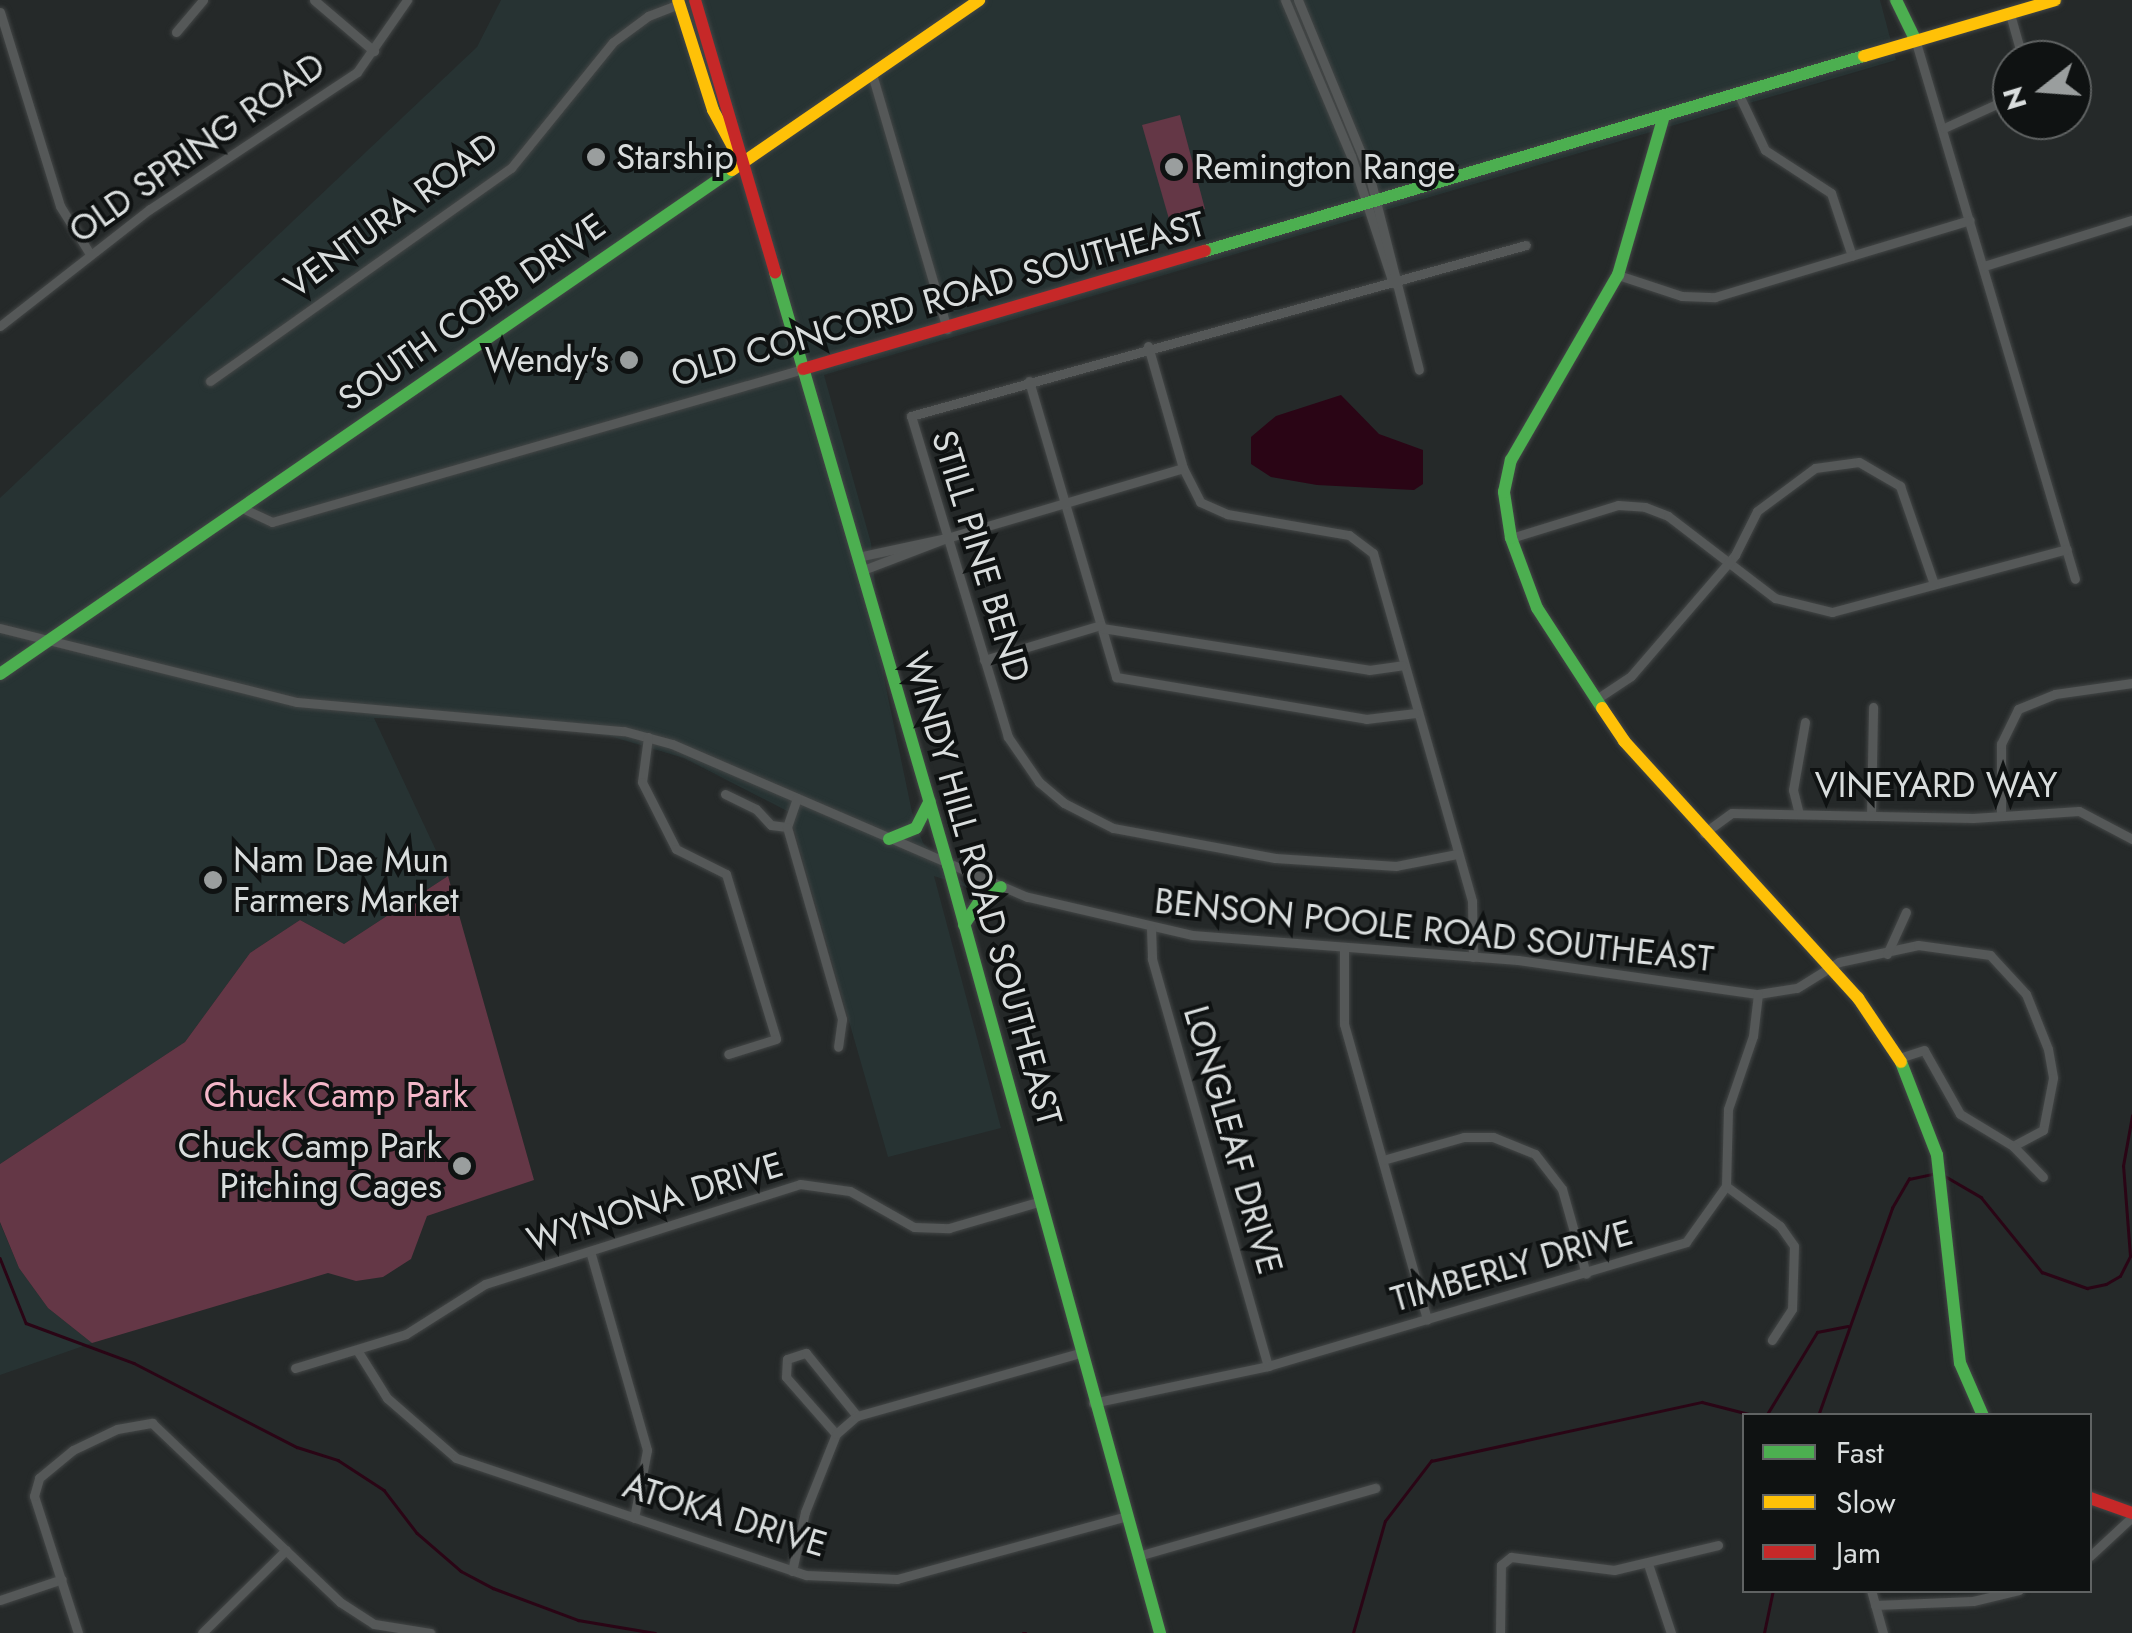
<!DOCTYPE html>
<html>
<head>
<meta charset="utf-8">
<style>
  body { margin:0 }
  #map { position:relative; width:2132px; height:1633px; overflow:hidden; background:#252929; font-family:Jost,sans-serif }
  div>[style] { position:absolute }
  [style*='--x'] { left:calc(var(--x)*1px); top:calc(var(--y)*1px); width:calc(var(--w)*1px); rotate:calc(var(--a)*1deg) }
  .built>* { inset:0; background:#273333 }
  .green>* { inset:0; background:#643746 }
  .water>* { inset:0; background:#2a0515 }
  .stream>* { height:2.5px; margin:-1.25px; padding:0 1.25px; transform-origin:1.25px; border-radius:1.25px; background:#2a0515 }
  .roads { filter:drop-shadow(0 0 2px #434646) drop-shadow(0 0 2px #434646) }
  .street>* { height:9px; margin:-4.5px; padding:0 4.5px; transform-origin:4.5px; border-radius:4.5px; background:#555858 }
  .fast>* { height:12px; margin:-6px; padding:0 6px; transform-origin:6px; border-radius:6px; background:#4caf50 }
  .slow>* { height:12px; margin:-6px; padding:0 6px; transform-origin:6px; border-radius:6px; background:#ffc107 }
  .jam>* { height:12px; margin:-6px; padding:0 6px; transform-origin:6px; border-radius:6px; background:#c62828 }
  .dots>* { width:28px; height:28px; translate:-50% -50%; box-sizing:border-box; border:5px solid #0f1212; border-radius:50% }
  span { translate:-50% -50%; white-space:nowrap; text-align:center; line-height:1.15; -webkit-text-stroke:8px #0f1212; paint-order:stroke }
  .street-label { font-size:35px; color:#d9dddd }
  .poi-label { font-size:35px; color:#d9dddd }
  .left { translate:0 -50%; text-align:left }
  .right { translate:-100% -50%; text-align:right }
  .park-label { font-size:35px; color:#f4b7c9 }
  .legend { position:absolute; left:1742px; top:1413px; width:350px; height:180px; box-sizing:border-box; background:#0f1212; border:2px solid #606363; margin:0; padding:12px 18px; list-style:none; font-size:30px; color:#d9dddd }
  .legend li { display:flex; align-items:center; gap:20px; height:50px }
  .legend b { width:50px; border:2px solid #606363 }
  .north { position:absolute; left:1992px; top:40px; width:100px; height:100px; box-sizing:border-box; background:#0f1212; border:2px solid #606363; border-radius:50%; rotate:253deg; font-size:28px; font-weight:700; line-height:40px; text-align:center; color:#d9dddd }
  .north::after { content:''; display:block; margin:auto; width:35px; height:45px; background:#9a9e9e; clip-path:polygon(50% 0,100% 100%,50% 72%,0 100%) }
</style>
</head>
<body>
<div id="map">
  <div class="built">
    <div style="clip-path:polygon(501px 0,1880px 0,1896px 60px,824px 375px,871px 543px,884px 678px,912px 812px,923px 843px,969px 888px,934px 876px,1001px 1128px,888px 1157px,789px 812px,684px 758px,613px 737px,525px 720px,374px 718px,448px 876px,344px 944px,300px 920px,250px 953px,185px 1042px,0 1164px,0 498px,477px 47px)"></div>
    <div style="clip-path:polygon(0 1223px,19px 1268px,48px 1308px,92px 1343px,0 1375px)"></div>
  </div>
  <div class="green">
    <div style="clip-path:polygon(1180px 115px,1205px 209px,1169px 219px,1142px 125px)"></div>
    <div style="clip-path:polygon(448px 876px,534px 1180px,427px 1216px,411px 1259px,383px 1277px,356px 1281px,328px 1273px,92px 1343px,48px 1308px,19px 1268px,0 1222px,0 1164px,185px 1042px,250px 953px,300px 920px,344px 944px)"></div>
  </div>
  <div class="water">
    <div style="clip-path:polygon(1341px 395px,1379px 434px,1423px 450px,1423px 484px,1414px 490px,1317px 485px,1271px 477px,1251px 464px,1251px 437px,1276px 416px)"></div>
  </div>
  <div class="stream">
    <div style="--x:1945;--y:1176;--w:42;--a:30.3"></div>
    <div style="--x:1981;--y:1197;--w:97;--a:50.9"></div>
    <div style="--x:2042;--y:1272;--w:48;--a:19.6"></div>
    <div style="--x:2087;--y:1288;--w:19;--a:-12"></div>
    <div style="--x:2106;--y:1284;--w:16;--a:-30"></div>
    <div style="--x:2120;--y:1276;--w:22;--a:-63"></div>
    <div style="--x:2130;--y:1256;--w:90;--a:-94.4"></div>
    <div style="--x:2123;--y:1166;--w:51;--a:-79.8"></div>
    <div style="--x:0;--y:1258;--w:70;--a:68.2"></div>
    <div style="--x:26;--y:1323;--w:115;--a:20.3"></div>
    <div style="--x:134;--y:1363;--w:183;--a:27.3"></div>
    <div style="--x:297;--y:1447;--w:43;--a:17.6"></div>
    <div style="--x:338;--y:1460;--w:55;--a:33.1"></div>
    <div style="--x:384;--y:1490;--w:54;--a:52.5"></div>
    <div style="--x:417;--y:1533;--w:58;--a:40.8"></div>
    <div style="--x:461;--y:1571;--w:36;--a:28"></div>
    <div style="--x:493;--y:1588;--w:91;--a:20.6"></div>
    <div style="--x:578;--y:1620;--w:78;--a:9.6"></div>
    <div style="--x:1766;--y:1416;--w:98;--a:-58.7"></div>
    <div style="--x:1817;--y:1332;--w:31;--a:-11"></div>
    <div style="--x:1818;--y:1416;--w:221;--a:-70.4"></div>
    <div style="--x:1892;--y:1208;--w:34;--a:-60"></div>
    <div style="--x:1909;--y:1179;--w:24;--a:-12"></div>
    <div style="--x:1023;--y:1633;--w:3;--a:0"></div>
    <div style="--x:1353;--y:1633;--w:116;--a:-74.1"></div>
    <div style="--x:1385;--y:1521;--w:76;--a:-52.5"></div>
    <div style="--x:1431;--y:1461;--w:277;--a:-12.3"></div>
    <div style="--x:1702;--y:1402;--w:57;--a:14.3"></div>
    <div style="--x:1764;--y:1633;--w:44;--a:-78.2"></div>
  </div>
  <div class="roads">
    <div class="street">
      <div style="--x:314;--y:0;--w:79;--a:40.4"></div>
      <div style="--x:1285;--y:0;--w:169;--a:67.1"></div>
      <div style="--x:1351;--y:156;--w:134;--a:71.7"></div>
      <div style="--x:1298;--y:0;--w:184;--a:67.6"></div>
      <div style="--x:1368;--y:170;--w:206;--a:75.7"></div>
      <div style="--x:0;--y:12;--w:203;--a:72.8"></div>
      <div style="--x:60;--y:206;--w:57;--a:58"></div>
      <div style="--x:2010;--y:14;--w:48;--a:74.2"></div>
      <div style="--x:176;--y:32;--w:42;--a:-49.8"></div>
      <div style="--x:1915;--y:39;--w:563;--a:73.5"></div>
      <div style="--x:872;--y:74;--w:266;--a:73.6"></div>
      <div style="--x:1738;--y:93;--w:63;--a:64.7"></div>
      <div style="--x:1765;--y:150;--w:79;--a:33.1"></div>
      <div style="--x:1831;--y:193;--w:66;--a:71.6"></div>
      <div style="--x:1944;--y:128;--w:75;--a:-24.5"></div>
      <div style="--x:1984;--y:266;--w:155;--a:-17.3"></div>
      <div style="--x:1618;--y:275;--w:67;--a:18.2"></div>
      <div style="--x:1682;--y:296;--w:33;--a:2"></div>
      <div style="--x:1715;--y:297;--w:266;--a:-16.8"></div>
      <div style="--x:0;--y:326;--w:190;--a:-38"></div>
      <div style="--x:150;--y:209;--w:248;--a:-33.5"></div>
      <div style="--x:357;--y:72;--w:88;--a:-55.2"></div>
      <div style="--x:1148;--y:346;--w:127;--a:74"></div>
      <div style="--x:1183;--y:468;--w:38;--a:63"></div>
      <div style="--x:1200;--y:502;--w:30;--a:24"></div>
      <div style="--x:1227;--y:514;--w:124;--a:9.8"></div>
      <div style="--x:1349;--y:535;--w:30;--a:37"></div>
      <div style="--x:1373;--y:553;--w:362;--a:74.1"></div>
      <div style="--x:1472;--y:901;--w:56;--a:89"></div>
      <div style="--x:210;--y:381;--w:369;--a:-35.3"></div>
      <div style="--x:511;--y:168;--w:162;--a:-51"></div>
      <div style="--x:613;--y:42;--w:44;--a:-36.6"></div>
      <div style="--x:648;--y:16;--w:33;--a:-21"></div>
      <div style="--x:1029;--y:381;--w:309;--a:73.6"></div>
      <div style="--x:1116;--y:677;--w:254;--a:9.5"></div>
      <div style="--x:1366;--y:719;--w:50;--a:-6.8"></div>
      <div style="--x:242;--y:508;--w:33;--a:25"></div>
      <div style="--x:272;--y:522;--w:553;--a:-16.07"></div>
      <div style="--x:1511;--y:538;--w:112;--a:-17.1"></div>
      <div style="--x:1618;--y:505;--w:27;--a:4"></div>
      <div style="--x:1645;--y:507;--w:25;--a:21"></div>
      <div style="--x:1668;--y:516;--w:135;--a:37.5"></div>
      <div style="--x:1775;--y:598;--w:59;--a:13.8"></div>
      <div style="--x:1832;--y:612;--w:243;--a:-15"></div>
      <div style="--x:858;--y:557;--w:91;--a:-12.1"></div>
      <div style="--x:947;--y:538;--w:246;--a:-16.5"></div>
      <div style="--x:863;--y:570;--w:87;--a:-20.9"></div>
      <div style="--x:0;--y:628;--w:306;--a:14"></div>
      <div style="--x:297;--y:702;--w:328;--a:5.1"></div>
      <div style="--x:624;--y:731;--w:50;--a:15.2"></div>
      <div style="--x:672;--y:744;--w:387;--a:23.3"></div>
      <div style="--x:1028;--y:897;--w:168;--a:13"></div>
      <div style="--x:1192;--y:935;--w:327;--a:4.4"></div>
      <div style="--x:1518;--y:960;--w:242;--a:8.1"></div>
      <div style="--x:1758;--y:994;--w:39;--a:-9"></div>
      <div style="--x:1797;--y:988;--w:49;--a:-31.8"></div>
      <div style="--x:1839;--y:962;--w:81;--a:-12.1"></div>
      <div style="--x:1918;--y:945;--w:73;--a:7.9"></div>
      <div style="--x:1990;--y:955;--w:53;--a:47.3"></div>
      <div style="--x:2026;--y:994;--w:59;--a:68.2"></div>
      <div style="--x:2048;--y:1049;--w:29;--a:80"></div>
      <div style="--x:2053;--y:1078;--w:53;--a:100.9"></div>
      <div style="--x:2043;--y:1130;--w:34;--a:152"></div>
      <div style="--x:2013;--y:1146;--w:62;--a:-148.9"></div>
      <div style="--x:1960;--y:1114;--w:73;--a:-119.4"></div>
      <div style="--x:1924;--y:1050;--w:26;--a:162"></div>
      <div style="--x:1102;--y:628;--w:270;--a:8.9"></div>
      <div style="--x:1369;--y:670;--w:34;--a:-8"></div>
      <div style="--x:984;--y:660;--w:122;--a:-16.7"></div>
      <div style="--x:1595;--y:700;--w:43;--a:-33.7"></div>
      <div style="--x:1631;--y:676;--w:160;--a:-49.3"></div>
      <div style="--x:1735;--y:555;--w:49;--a:-63.4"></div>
      <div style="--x:1757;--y:511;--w:72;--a:-36.6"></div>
      <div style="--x:1815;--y:468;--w:44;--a:-7.8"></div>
      <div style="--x:1859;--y:462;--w:48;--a:30.3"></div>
      <div style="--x:1900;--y:486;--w:104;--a:70.9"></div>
      <div style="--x:648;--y:737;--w:45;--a:97.6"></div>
      <div style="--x:642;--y:782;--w:75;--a:63.1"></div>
      <div style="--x:676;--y:849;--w:56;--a:26.6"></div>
      <div style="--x:726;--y:874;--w:172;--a:73.1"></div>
      <div style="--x:776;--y:1039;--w:50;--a:162.6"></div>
      <div style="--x:725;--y:794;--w:34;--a:26"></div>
      <div style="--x:756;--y:809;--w:22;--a:47"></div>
      <div style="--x:771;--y:825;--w:16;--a:7"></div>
      <div style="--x:797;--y:798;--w:31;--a:109"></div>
      <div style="--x:787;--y:827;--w:200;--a:74"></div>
      <div style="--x:842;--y:1019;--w:28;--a:98"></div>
      <div style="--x:1799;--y:814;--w:25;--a:-104"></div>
      <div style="--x:1793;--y:790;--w:69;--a:-80"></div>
      <div style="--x:2001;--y:815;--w:71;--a:-90"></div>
      <div style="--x:2001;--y:744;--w:39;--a:-64"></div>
      <div style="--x:2018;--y:709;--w:40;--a:-22"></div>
      <div style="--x:2055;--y:694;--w:78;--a:-8.1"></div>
      <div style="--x:1871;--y:816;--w:109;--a:-88.9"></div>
      <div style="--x:1704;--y:833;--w:34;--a:-36"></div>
      <div style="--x:1732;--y:813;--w:241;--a:1.2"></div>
      <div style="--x:1973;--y:818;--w:106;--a:-3.8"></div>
      <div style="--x:2079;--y:811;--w:60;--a:27.8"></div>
      <div style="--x:1457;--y:854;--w:62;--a:168.9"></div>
      <div style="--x:1396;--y:866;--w:121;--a:-176.2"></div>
      <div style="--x:1275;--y:858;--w:165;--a:-169.5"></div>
      <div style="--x:1113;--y:828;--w:55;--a:-153"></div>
      <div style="--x:1064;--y:803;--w:33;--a:-140"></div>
      <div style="--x:1039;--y:782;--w:55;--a:-124.6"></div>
      <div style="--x:1008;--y:737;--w:335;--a:-106.8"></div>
      <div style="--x:911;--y:416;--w:638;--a:-15.54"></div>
      <div style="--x:1151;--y:928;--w:31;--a:88"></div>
      <div style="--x:1152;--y:959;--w:423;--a:74.1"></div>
      <div style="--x:1344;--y:948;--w:76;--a:90"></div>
      <div style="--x:1344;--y:1024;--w:307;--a:74.3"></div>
      <div style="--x:1887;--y:954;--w:46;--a:-65.7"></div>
      <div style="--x:2013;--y:1146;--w:43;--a:45.9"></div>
      <div style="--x:1383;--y:1160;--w:84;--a:-15.9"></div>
      <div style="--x:1464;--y:1137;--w:29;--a:0"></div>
      <div style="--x:1493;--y:1137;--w:45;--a:22"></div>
      <div style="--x:1535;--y:1154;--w:44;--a:52.4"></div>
      <div style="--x:1562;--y:1189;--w:88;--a:74.2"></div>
      <div style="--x:1726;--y:1186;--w:67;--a:36.5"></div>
      <div style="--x:1780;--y:1226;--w:24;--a:55"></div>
      <div style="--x:1794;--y:1246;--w:63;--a:91.8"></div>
      <div style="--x:1792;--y:1309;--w:37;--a:123"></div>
      <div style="--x:590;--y:1251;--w:207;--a:74"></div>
      <div style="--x:647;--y:1450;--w:69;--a:100.8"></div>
      <div style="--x:357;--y:1350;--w:57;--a:58"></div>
      <div style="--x:387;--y:1398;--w:91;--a:41"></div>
      <div style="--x:456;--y:1458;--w:369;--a:18.5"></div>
      <div style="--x:806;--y:1575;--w:91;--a:2.5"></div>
      <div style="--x:897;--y:1579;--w:238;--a:-15.3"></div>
      <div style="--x:295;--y:1368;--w:116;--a:-17"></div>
      <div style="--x:406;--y:1334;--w:93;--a:-32.3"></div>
      <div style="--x:485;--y:1284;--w:330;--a:-17.6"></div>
      <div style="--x:800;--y:1184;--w:50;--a:8"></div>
      <div style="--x:850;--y:1191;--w:73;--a:29.4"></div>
      <div style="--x:914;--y:1227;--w:35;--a:2"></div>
      <div style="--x:949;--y:1228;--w:93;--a:-16.3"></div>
      <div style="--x:1093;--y:1403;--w:179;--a:-11.9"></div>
      <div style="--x:1268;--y:1366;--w:436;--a:-16.5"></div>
      <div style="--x:1686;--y:1242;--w:69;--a:-54.5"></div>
      <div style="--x:1726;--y:1186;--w:77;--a:-88.5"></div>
      <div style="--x:1728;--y:1109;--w:77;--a:-71.1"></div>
      <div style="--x:1753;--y:1036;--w:42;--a:-83.2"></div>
      <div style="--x:836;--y:1434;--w:76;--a:-131.3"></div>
      <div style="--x:786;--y:1377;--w:18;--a:-87"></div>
      <div style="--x:787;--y:1359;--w:20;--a:-18"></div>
      <div style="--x:806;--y:1353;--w:81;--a:51"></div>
      <div style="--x:1138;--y:1556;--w:247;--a:-16"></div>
      <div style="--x:2090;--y:1556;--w:57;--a:-42.9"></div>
      <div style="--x:1648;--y:1564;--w:73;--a:71.6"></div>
      <div style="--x:792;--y:1571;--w:60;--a:-77.6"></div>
      <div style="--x:805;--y:1512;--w:84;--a:-68.3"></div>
      <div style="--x:836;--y:1434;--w:28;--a:-41"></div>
      <div style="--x:857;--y:1416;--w:232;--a:-15.8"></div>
      <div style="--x:1871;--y:1590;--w:45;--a:74.4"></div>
      <div style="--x:0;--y:1600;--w:65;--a:-18.7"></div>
      <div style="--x:1875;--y:1605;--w:98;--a:-2.3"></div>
      <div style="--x:1973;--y:1601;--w:47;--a:-13.4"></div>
      <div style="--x:78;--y:1633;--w:144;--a:-107.8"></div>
      <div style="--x:34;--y:1496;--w:19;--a:-74"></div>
      <div style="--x:39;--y:1478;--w:44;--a:-39.5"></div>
      <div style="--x:73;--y:1450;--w:49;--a:-25.5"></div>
      <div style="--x:117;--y:1429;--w:36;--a:-10"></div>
      <div style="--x:152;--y:1423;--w:260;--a:43.6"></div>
      <div style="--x:340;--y:1602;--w:40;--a:32.9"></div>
      <div style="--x:374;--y:1624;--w:57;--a:9.1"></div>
      <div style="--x:202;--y:1633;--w:118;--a:-44.7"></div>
      <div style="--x:1500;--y:1633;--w:68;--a:-89.2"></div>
      <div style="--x:1501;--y:1565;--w:13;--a:-39"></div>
      <div style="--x:1511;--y:1557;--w:104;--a:7.2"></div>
      <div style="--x:1614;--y:1570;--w:107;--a:-13.5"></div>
    </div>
    <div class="fast">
      <div style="--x:1896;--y:0;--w:43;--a:64"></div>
      <div style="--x:1205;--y:251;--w:687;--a:-16.48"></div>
      <div style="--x:775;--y:272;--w:618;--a:73.74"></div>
      <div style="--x:948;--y:865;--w:797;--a:74.57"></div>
      <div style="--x:0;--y:674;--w:889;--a:-34.55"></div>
      <div style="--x:1602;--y:708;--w:119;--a:-123"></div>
      <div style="--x:1537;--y:608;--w:75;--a:-110.4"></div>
      <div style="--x:1511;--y:538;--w:47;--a:-98.7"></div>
      <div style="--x:1504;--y:492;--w:33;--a:-78"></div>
      <div style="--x:1511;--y:460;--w:214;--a:-60"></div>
      <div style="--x:1618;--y:275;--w:166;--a:-73.9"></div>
      <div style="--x:889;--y:839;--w:29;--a:-22"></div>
      <div style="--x:916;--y:828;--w:30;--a:-63"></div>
      <div style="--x:964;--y:925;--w:31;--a:-57"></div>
      <div style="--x:981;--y:899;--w:23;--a:-31"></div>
      <div style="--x:1901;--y:1062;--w:100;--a:68.8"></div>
      <div style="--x:1937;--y:1155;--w:209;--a:83.7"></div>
      <div style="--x:1960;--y:1363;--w:58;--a:66.5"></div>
    </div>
    <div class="slow">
      <div style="--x:678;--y:0;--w:115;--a:72.3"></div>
      <div style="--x:713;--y:110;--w:42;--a:61.6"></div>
      <div style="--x:1864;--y:56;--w:199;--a:-16.3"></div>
      <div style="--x:732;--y:170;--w:300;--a:-34.5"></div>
      <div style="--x:1602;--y:708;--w:40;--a:56"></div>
      <div style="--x:1624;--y:741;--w:348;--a:47.7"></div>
      <div style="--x:1858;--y:998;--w:77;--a:56.1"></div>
    </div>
    <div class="jam">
      <div style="--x:695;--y:0;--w:284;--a:73.6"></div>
      <div style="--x:803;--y:369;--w:419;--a:-16.4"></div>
      <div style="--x:2090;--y:1498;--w:45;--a:19.7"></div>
    </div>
  </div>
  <div class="dots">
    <div style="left:596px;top:157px;background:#9a9e9e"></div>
    <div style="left:1174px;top:167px;background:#9a9e9e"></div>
    <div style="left:629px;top:360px;background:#9a9e9e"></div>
    <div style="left:213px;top:880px;background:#9a9e9e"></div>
    <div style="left:462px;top:1166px;background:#9a9e9e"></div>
  </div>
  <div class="street-label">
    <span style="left:197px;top:148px;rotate:-35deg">OLD SPRING ROAD</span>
    <span style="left:391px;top:215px;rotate:-36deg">VENTURA ROAD</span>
    <span style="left:938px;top:299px;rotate:-16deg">OLD CONCORD ROAD SOUTHEAST</span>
    <span style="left:472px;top:312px;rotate:-35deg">SOUTH COBB DRIVE</span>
    <span style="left:981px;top:556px;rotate:73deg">STILL PINE BEND</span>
    <span style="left:1936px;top:785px">VINEYARD WAY</span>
    <span style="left:983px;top:889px;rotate:74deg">WINDY HILL ROAD SOUTHEAST</span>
    <span style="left:1434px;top:930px;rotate:6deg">BENSON POOLE ROAD SOUTHEAST</span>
    <span style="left:1233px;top:1140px;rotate:74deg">LONGLEAF DRIVE</span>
    <span style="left:655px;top:1202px;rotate:-17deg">WYNONA DRIVE</span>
    <span style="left:1512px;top:1266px;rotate:-16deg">TIMBERLY DRIVE</span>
    <span style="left:725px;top:1515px;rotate:17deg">ATOKA DRIVE</span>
  </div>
  <div class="poi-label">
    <span class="left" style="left:616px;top:157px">Starship</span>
    <span class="left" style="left:1194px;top:167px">Remington Range</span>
    <span class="right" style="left:609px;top:360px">Wendy's</span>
    <span class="left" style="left:233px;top:880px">Nam Dae Mun<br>Farmers Market</span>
    <span class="right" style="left:442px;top:1166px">Chuck Camp Park<br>Pitching Cages</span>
  </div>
  <div class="park-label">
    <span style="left:336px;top:1095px">Chuck Camp Park</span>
  </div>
  <ul class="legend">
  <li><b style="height:12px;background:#4caf50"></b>Fast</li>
  <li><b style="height:12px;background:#ffc107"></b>Slow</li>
  <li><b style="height:12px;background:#c62828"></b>Jam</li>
  </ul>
  <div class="north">N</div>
</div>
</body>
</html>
